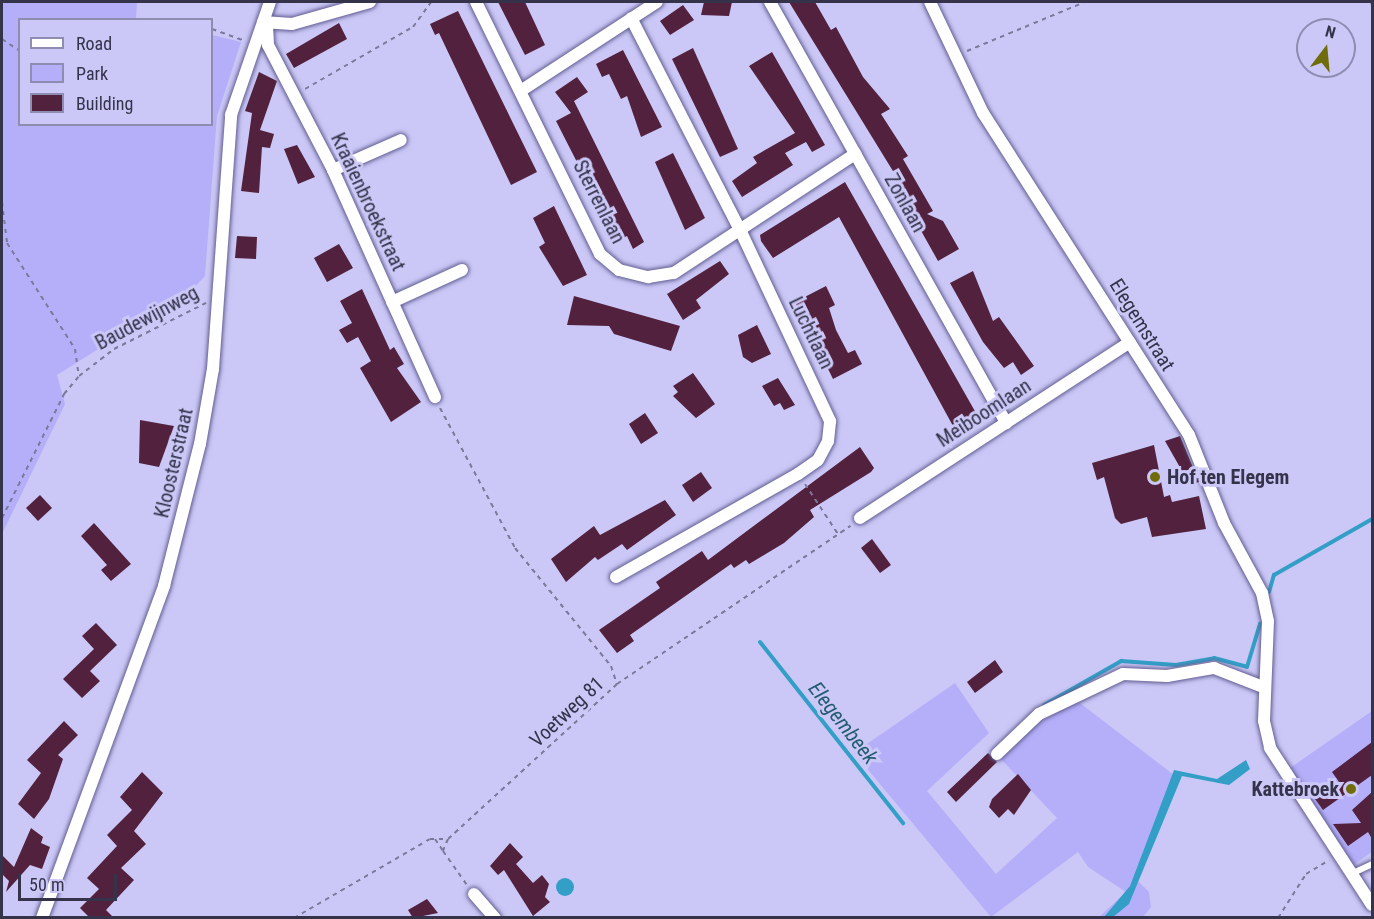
<!DOCTYPE html>
<html>
<head>
<meta charset="utf-8">
<style>
  body { margin:0 }
  #map { position:relative; width:1374px; height:919px; overflow:hidden; background:#cbc8f7; font-family:"Roboto Condensed",sans-serif }
  div>[style] { position:absolute }
  [style*='--x'] { left:calc(var(--x)*1px); top:calc(var(--y)*1px); width:calc(var(--w)*1px); rotate:calc(var(--a)*1deg) }
  .green>* { inset:0; background:#b5affa }
  .water>* { inset:0; background:#339ec6 }
  .round { border-radius:50% }
  .stream>* { height:4px; margin:-2px; padding:0 2px; transform-origin:2px; border-radius:2px; background:#339ec6 }
  .building>* { inset:0; background:#52213d }
  .path>* { height:2px; margin-top:-1px; transform-origin:0; background:repeating-linear-gradient(90deg,#7b799b 0 4.5px,transparent 0 9px) }
  .roads { filter:drop-shadow(0 0 2px #615d91) drop-shadow(0 0 2px #615d91) }
  .service>* { height:6px; margin:-3px; padding:0 3px; transform-origin:3px; border-radius:3px; background:#fff }
  .minor>* { height:12px; margin:-6px; padding:0 6px; transform-origin:6px; border-radius:6px; background:#fff }
  .dots>* { width:16px; height:16px; translate:-50% -50%; box-sizing:border-box; border:3px solid #cbc8f7; border-radius:50% }
  span { translate:-50% -50%; white-space:nowrap; text-align:center; line-height:1.15; -webkit-text-stroke:6px #cbc8f7; paint-order:stroke }
  .street-label { font-size:20px; color:#34334a }
  .poi-label { font-size:20px; color:#34334a; font-weight:700 }
  .left { translate:0 -50%; text-align:left }
  .right { translate:-100% -50%; text-align:right }
  .water-label { font-size:21px; color:#235b70; font-style:italic }
  .frame { position:absolute; inset:0; border:3px solid #34334a; pointer-events:none }
  .legend { position:absolute; left:18px; top:18px; width:195px; height:108px; box-sizing:border-box; background:#cbc8f7; border:2px solid #8f8cb2; margin:0; padding:8px 10px; list-style:none; font-size:18px; color:#34334a }
  .legend li { display:flex; align-items:center; gap:12px; height:30px }
  .legend b { width:30px; border:2px solid #8f8cb2 }
  .north { position:absolute; left:1296px; top:18px; width:60px; height:60px; box-sizing:border-box; background:#cbc8f7; border:2px solid #8f8cb2; border-radius:50%; rotate:16deg; font-size:16px; font-weight:700; line-height:24px; text-align:center; color:#34334a }
  .north::after { content:''; display:block; margin:auto; width:21px; height:27px; background:#706c0a; clip-path:polygon(50% 0,100% 100%,50% 72%,0 100%) }
  .scale { position:absolute; left:18px; top:874px; width:99px; height:27px; box-sizing:border-box; border:3px solid #34334a; border-top:0; padding-left:8px; font-size:18px; line-height:21px; white-space:nowrap; color:#34334a; -webkit-text-stroke:4px #cbc8f7; paint-order:stroke }
</style>
</head>
<body>
<div id="map">
  <div class="green">
    <div style="clip-path:polygon(2px 2px,137px 2px,136px 19px,20px 20px,20px 124px,212px 124px,212px 35px,241px 42px,217px 116px,205px 276px,192px 290px,57px 375px,65px 404px,2px 534px)"></div>
    <div style="clip-path:polygon(955px 683px,989px 733px,927px 791px,996px 874px,1057px 818px,1001px 759px,1024px 732px,1076px 700px,1174px 775px,1138px 881px,1149px 892px,1151px 907px,1143px 917px,1099px 917px,1126px 892px,1088px 867px,1078px 852px,991px 917px,854px 753px)"></div>
    <div style="clip-path:polygon(1372px 711px,1372px 852px,1353px 865px,1290px 768px)"></div>
  </div>
  <div class="water">
    <div style="clip-path:polygon(1246px 760px,1250px 769px,1229px 785px,1182px 776px,1129px 904px,1113px 917px,1104px 917px,1130px 886px,1174px 770px,1217px 779px)"></div>
    <div class="round" style="left:556px;top:878px;width:18px;height:18px"></div>
  </div>
  <div class="stream">
    <div style="--x:1269;--y:592;--w:18;--a:-74"></div>
    <div style="--x:1274;--y:575;--w:113;--a:-29.7"></div>
    <div style="--x:760;--y:642;--w:231;--a:51.7"></div>
    <div style="--x:1044;--y:705;--w:89;--a:-29.7"></div>
    <div style="--x:1121;--y:661;--w:55;--a:4.2"></div>
    <div style="--x:1176;--y:665;--w:39;--a:-10"></div>
    <div style="--x:1214;--y:658;--w:34;--a:15"></div>
    <div style="--x:1247;--y:667;--w:45;--a:-73.2"></div>
  </div>
  <div class="building">
    <div style="clip-path:polygon(498px 2px,525px 2px,545px 45px,525px 55px)"></div>
    <div style="clip-path:polygon(704px 2px,732px 2px,729px 16px,701px 15px)"></div>
    <div style="clip-path:polygon(789px 2px,815px 2px,831px 30px,836px 27px,863px 77px,890px 109px,881px 114px,908px 156px,903px 159px,933px 211px,927px 214px,943px 221px,959px 249px,938px 261px,892px 179px,896px 176px)"></div>
    <div style="clip-path:polygon(683px 5px,694px 20px,670px 35px,660px 21px)"></div>
    <div style="clip-path:polygon(458px 11px,537px 172px,511px 185px,439px 33px,435px 35px,430px 24px)"></div>
    <div style="clip-path:polygon(339px 23px,347px 39px,294px 68px,286px 54px)"></div>
    <div style="clip-path:polygon(693px 48px,738px 149px,720px 157px,672px 59px)"></div>
    <div style="clip-path:polygon(623px 50px,662px 127px,641px 137px,627px 96px,621px 99px,609px 74px,602px 77px,596px 64px)"></div>
    <div style="clip-path:polygon(772px 52px,825px 145px,812px 152px,806px 142px,785px 153px,793px 165px,742px 197px,732px 181px,757px 163px,753px 157px,795px 133px,749px 66px)"></div>
    <div style="clip-path:polygon(259px 72px,277px 81px,260px 130px,274px 134px,270px 148px,262px 147px,259px 193px,241px 191px,252px 113px,245px 111px)"></div>
    <div style="clip-path:polygon(577px 77px,588px 92px,574px 101px,644px 242px,633px 249px,627px 236px,619px 240px,606px 219px,556px 121px,571px 113px,555px 92px)"></div>
    <div style="clip-path:polygon(297px 145px,315px 177px,298px 184px,284px 149px)"></div>
    <div style="clip-path:polygon(673px 153px,705px 218px,685px 230px,655px 162px)"></div>
    <div style="clip-path:polygon(845px 182px,976px 413px,953px 426px,839px 217px,773px 258px,761px 241px,760px 235px)"></div>
    <div style="clip-path:polygon(554px 206px,587px 275px,563px 286px,539px 247px,545px 243px,533px 218px)"></div>
    <div style="clip-path:polygon(237px 236px,257px 237px,256px 259px,235px 258px)"></div>
    <div style="clip-path:polygon(339px 244px,353px 268px,327px 282px,314px 258px)"></div>
    <div style="clip-path:polygon(720px 261px,729px 274px,696px 300px,701px 308px,683px 320px,667px 294px)"></div>
    <div style="clip-path:polygon(973px 271px,993px 321px,999px 317px,1034px 366px,1021px 375px,1013px 362px,1004px 368px,983px 342px,950px 283px)"></div>
    <div style="clip-path:polygon(826px 286px,835px 305px,829px 308px,836px 330px,848px 353px,855px 350px,862px 364px,833px 379px,795px 302px)"></div>
    <div style="clip-path:polygon(362px 289px,390px 350px,394px 347px,404px 364px,397px 368px,421px 402px,391px 422px,360px 368px,371px 361px,358px 337px,347px 343px,339px 330px,352px 323px,340px 301px)"></div>
    <div style="clip-path:polygon(574px 296px,680px 326px,671px 351px,614px 334px,609px 326px,567px 325px)"></div>
    <div style="clip-path:polygon(757px 325px,771px 354px,752px 363px,743px 357px,738px 335px)"></div>
    <div style="clip-path:polygon(693px 373px,715px 404px,696px 418px,673px 396px,678px 392px,673px 386px)"></div>
    <div style="clip-path:polygon(778px 378px,795px 405px,784px 410px,780px 403px,774px 406px,762px 386px)"></div>
    <div style="clip-path:polygon(645px 413px,658px 433px,641px 444px,629px 424px)"></div>
    <div style="clip-path:polygon(140px 420px,174px 426px,159px 467px,139px 463px)"></div>
    <div style="clip-path:polygon(1180px 436px,1199px 482px,1190px 485px,1165px 441px)"></div>
    <div style="clip-path:polygon(1154px 445px,1164px 497px,1170px 495px,1172px 502px,1199px 496px,1206px 529px,1152px 537px,1147px 517px,1121px 524px,1115px 518px,1104px 477px,1097px 480px,1092px 463px)"></div>
    <div style="clip-path:polygon(860px 447px,874px 468px,871px 472px,810px 510px,814px 517px,784px 543px,749px 564px,746px 560px,734px 568px,731px 564px,630px 635px,634px 641px,617px 653px,599px 630px,660px 588px,656px 582px,702px 551px,708px 560px)"></div>
    <div style="clip-path:polygon(701px 472px,712px 488px,693px 502px,682px 485px)"></div>
    <div style="clip-path:polygon(40px 495px,52px 508px,38px 521px,26px 508px)"></div>
    <div style="clip-path:polygon(665px 500px,676px 515px,627px 550px,622px 544px,598px 560px,595px 557px,566px 582px,551px 559px,594px 526px,600px 535px)"></div>
    <div style="clip-path:polygon(94px 523px,131px 564px,111px 581px,101px 570px,107px 565px,81px 536px)"></div>
    <div style="clip-path:polygon(872px 539px,891px 565px,880px 573px,861px 548px)"></div>
    <div style="clip-path:polygon(96px 623px,117px 645px,90px 671px,100px 681px,82px 698px,63px 679px,94px 649px,82px 636px)"></div>
    <div style="clip-path:polygon(995px 660px,1003px 672px,975px 693px,967px 682px)"></div>
    <div style="clip-path:polygon(64px 721px,78px 735px,58px 755px,63px 759px,49px 799px,34px 819px,18px 804px,41px 773px,27px 760px)"></div>
    <div style="clip-path:polygon(1372px 742px,1372px 775px,1323px 810px,1315px 799px,1339px 782px,1332px 772px)"></div>
    <div style="clip-path:polygon(988px 753px,997px 762px,956px 802px,947px 792px)"></div>
    <div style="clip-path:polygon(142px 772px,163px 793px,134px 831px,146px 844px,121px 868px,134px 880px,106px 910px,114px 918px,90px 918px,80px 908px,99px 889px,87px 878px,117px 846px,107px 835px,132px 810px,120px 797px)"></div>
    <div style="clip-path:polygon(1018px 774px,1031px 790px,1014px 815px,1008px 809px,999px 818px,989px 807px,992px 799px)"></div>
    <div style="clip-path:polygon(1372px 792px,1372px 839px,1368px 832px,1348px 846px,1333px 824px,1361px 823px,1352px 810px)"></div>
    <div style="clip-path:polygon(31px 828px,43px 837px,41px 843px,50px 847px,42px 869px,30px 865px,6px 892px,9px 881px,2px 874px,2px 855px,14px 867px)"></div>
    <div style="clip-path:polygon(510px 843px,523px 857px,516px 864px,533px 883px,542px 875px,549px 884px,545px 897px,550px 902px,533px 916px,504px 870px,498px 875px,490px 866px)"></div>
    <div style="clip-path:polygon(427px 899px,438px 913px,413px 918px,408px 910px)"></div>
  </div>
  <div class="path">
    <div style="--x:1371;--y:2;--w:3;--a:72"></div>
    <div style="--x:135;--y:20;--w:18;--a:0"></div>
    <div style="--x:212;--y:29;--w:33;--a:20"></div>
    <div style="--x:2;--y:39;--w:22;--a:34"></div>
    <div style="--x:967;--y:51;--w:128;--a:-22.6"></div>
    <div style="--x:305;--y:89;--w:125;--a:-29.9"></div>
    <div style="--x:413;--y:27;--w:31;--a:-54"></div>
    <div style="--x:2;--y:202;--w:41;--a:83"></div>
    <div style="--x:7;--y:243;--w:126;--a:57.3"></div>
    <div style="--x:75;--y:349;--w:27;--a:82"></div>
    <div style="--x:440;--y:408;--w:159;--a:61.8"></div>
    <div style="--x:515;--y:548;--w:152;--a:50.9"></div>
    <div style="--x:611;--y:666;--w:19;--a:72"></div>
    <div style="--x:805;--y:484;--w:60;--a:56.6"></div>
    <div style="--x:2;--y:518;--w:139;--a:-63.4"></div>
    <div style="--x:64;--y:394;--w:23;--a:-50"></div>
    <div style="--x:79;--y:376;--w:44;--a:-37.6"></div>
    <div style="--x:114;--y:349;--w:103;--a:-26.6"></div>
    <div style="--x:435;--y:839;--w:14;--a:56"></div>
    <div style="--x:448;--y:839;--w:13;--a:113"></div>
    <div style="--x:443;--y:851;--w:42;--a:54.8"></div>
    <div style="--x:294;--y:918;--w:157;--a:-30.2"></div>
    <div style="--x:430;--y:839;--w:18;--a:0"></div>
    <div style="--x:448;--y:839;--w:229;--a:-42.5"></div>
    <div style="--x:617;--y:684;--w:282;--a:-34.1"></div>
    <div style="--x:1278;--y:918;--w:52;--a:-57.5"></div>
    <div style="--x:1306;--y:874;--w:27;--a:-31"></div>
  </div>
  <div class="roads">
    <div class="service">
      <div style="--x:1351;--y:874;--w:23;--a:-25"></div>
    </div>
    <div class="minor">
      <div style="--x:476;--y:2;--w:281;--a:63.8"></div>
      <div style="--x:600;--y:254;--w:25;--a:40"></div>
      <div style="--x:619;--y:270;--w:30;--a:14"></div>
      <div style="--x:648;--y:277;--w:26;--a:-9"></div>
      <div style="--x:674;--y:273;--w:217;--a:-33.3"></div>
      <div style="--x:770;--y:2;--w:483;--a:60.7"></div>
      <div style="--x:930;--y:2;--w:123;--a:64.5"></div>
      <div style="--x:983;--y:113;--w:382;--a:57.4"></div>
      <div style="--x:1189;--y:435;--w:95;--a:68.3"></div>
      <div style="--x:1224;--y:523;--w:80;--a:61.5"></div>
      <div style="--x:1262;--y:593;--w:29;--a:78"></div>
      <div style="--x:1268;--y:621;--w:100;--a:92.3"></div>
      <div style="--x:1264;--y:721;--w:28;--a:77"></div>
      <div style="--x:1270;--y:748;--w:187;--a:57"></div>
      <div style="--x:263;--y:22;--w:29;--a:4"></div>
      <div style="--x:292;--y:24;--w:81;--a:-15.8"></div>
      <div style="--x:267;--y:25;--w:20;--a:87"></div>
      <div style="--x:268;--y:45;--w:141;--a:62.5"></div>
      <div style="--x:333;--y:170;--w:249;--a:65.8"></div>
      <div style="--x:522;--y:90;--w:161;--a:-33.1"></div>
      <div style="--x:333;--y:170;--w:74;--a:-23.8"></div>
      <div style="--x:392;--y:302;--w:77;--a:-24.6"></div>
      <div style="--x:860;--y:518;--w:322;--a:-33.1"></div>
      <div style="--x:616;--y:577;--w:209;--a:-29.5"></div>
      <div style="--x:798;--y:474;--w:24;--a:-35"></div>
      <div style="--x:818;--y:460;--w:21;--a:-62"></div>
      <div style="--x:828;--y:441;--w:20;--a:-84"></div>
      <div style="--x:830;--y:421;--w:211;--a:-115.2"></div>
      <div style="--x:740;--y:230;--w:238;--a:-117.2"></div>
      <div style="--x:997;--y:754;--w:58;--a:-43.6"></div>
      <div style="--x:1039;--y:714;--w:93;--a:-25.5"></div>
      <div style="--x:1123;--y:674;--w:44;--a:2.6"></div>
      <div style="--x:1167;--y:676;--w:48;--a:-9.7"></div>
      <div style="--x:1214;--y:668;--w:53;--a:21.2"></div>
      <div style="--x:474;--y:894;--w:32;--a:49"></div>
      <div style="--x:42;--y:918;--w:354;--a:-69.8"></div>
      <div style="--x:164;--y:586;--w:146;--a:-75.8"></div>
      <div style="--x:200;--y:444;--w:76;--a:-80.2"></div>
      <div style="--x:213;--y:369;--w:255;--a:-85.9"></div>
      <div style="--x:231;--y:115;--w:120;--a:-71"></div>
    </div>
  </div>
  <div class="dots">
    <div style="left:1155px;top:477px;background:#706c0a"></div>
    <div style="left:1351px;top:789px;background:#706c0a"></div>
  </div>
  <div class="street-label">
    <span style="left:368px;top:202px;rotate:65deg">Kraaienbroekstraat</span>
    <span style="left:599px;top:202px;rotate:63deg">Sterrenlaan</span>
    <span style="left:905px;top:203px;rotate:61deg">Zonlaan</span>
    <span style="left:147px;top:318px;rotate:-28deg">Baudewijnweg</span>
    <span style="left:1142px;top:325px;rotate:58deg">Elegemstraat</span>
    <span style="left:811px;top:333px;rotate:64deg">Luchtlaan</span>
    <span style="left:984px;top:413px;rotate:-33deg">Meiboomlaan</span>
    <span style="left:174px;top:463px;rotate:-77deg">Kloosterstraat</span>
    <span style="left:567px;top:712px;rotate:-43deg">Voetweg 81</span>
  </div>
  <div class="poi-label">
    <span class="left" style="left:1167px;top:477px">Hof ten Elegem</span>
    <span class="right" style="left:1339px;top:789px">Kattebroek</span>
  </div>
  <div class="water-label">
    <span style="left:843px;top:723px;rotate:52deg">Elegembeek</span>
  </div>
  <div class="frame"></div>
  <ul class="legend">
  <li><b style="height:8px;background:#fff"></b>Road</li>
  <li><b style="height:16px;background:#b5affa"></b>Park</li>
  <li><b style="height:16px;background:#52213d"></b>Building</li>
  </ul>
  <div class="north">N</div>
  <div class="scale">50 m</div>
</div>
</body>
</html>
